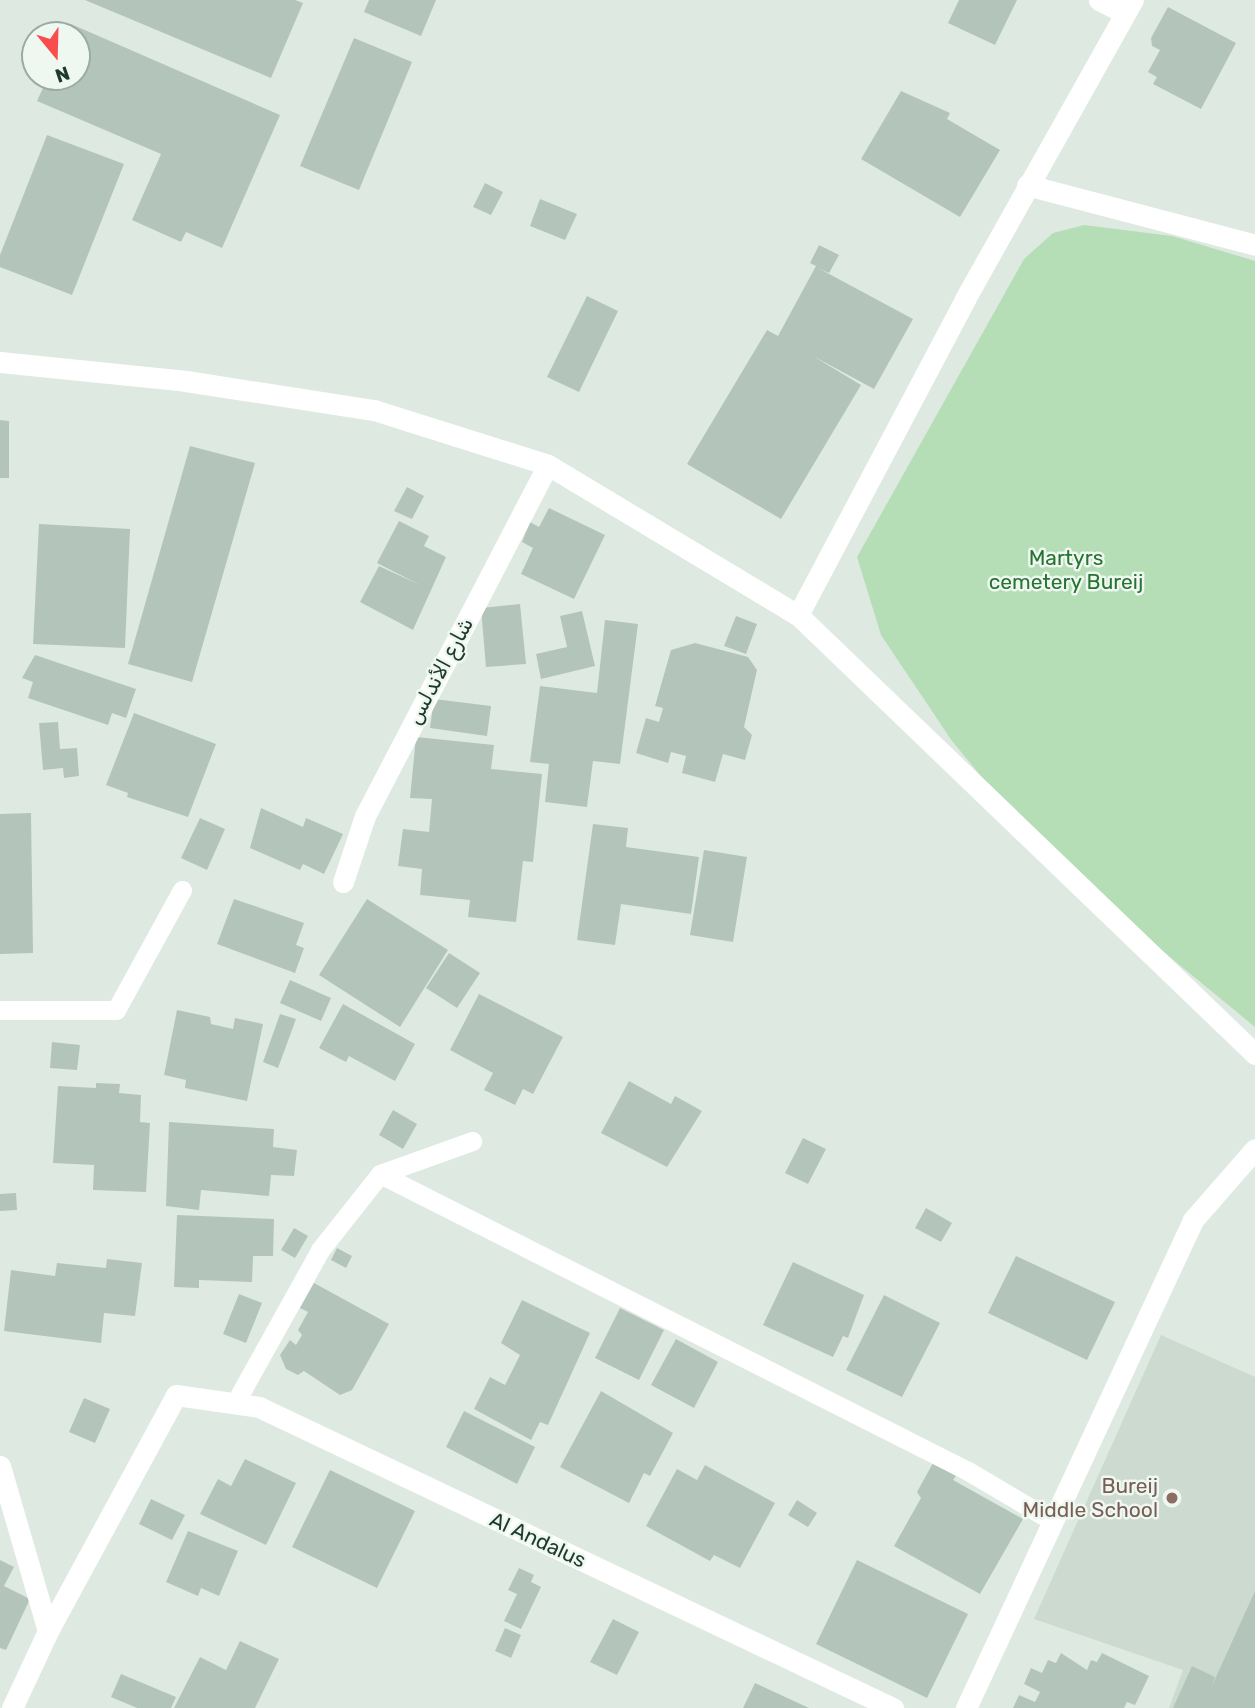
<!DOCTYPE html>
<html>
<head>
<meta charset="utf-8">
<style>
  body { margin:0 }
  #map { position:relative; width:1255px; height:1708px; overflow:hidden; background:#deeae1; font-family:Rubik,"Noto Naskh Arabic",sans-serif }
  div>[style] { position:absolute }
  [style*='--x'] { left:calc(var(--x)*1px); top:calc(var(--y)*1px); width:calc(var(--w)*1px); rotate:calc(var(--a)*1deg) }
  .built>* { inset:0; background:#ccdad0 }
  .green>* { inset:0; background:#b5ddb6 }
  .building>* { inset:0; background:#b3c5ba }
  .service>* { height:19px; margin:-9.5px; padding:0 9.5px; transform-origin:9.5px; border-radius:9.5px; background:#fff }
  .minor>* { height:21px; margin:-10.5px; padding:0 10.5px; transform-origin:10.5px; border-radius:10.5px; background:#fff }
  .tertiary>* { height:21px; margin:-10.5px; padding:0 10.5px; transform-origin:10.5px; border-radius:10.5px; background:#fff }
  .dots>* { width:19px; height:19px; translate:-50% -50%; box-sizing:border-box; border:4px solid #eef7f0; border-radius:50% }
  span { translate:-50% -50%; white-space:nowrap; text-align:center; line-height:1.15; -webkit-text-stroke:5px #eef7f0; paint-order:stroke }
  .park-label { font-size:21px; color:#277331 }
  .street-label { font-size:21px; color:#1e3a2c }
  .education-label { font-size:21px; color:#785e54 }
  .right { translate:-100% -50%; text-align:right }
  .north { position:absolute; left:21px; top:21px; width:70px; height:70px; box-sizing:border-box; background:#eef7f0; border:2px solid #9baba2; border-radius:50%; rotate:161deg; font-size:19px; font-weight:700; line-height:28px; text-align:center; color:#1e3a2c }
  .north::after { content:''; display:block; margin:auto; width:24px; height:32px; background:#f94d4d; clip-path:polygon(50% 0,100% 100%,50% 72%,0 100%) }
</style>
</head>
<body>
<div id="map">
  <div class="built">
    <div style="clip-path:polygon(1161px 1335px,1255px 1377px,1255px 1708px,1169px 1708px,1183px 1670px,1034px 1619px)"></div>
  </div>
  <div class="green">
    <div style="clip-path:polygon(1084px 225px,1172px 236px,1255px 261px,1255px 1027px,1046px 855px,952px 741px,881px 635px,857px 557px,1024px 259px,1053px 233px)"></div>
  </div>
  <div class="building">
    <div style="clip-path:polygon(85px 0,295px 0,303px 3px,271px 78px)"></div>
    <div style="clip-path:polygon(369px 0,436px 0,421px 36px,364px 12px)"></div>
    <div style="clip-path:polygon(959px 0,1017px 0,995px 45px,948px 23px)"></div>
    <div style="clip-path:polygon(1168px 7px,1236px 43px,1201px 109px,1153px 84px,1157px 77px,1148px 72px,1160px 50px,1152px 46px,1151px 38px)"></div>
    <div style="clip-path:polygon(71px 24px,280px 115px,222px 248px,186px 232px,181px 242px,132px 220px,161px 154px,37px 101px,48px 77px,77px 77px,77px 35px,66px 35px)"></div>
    <div style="clip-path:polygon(354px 38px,412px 62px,359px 190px,300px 166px)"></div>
    <div style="clip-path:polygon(901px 91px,950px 113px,947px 119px,1000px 150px,960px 217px,861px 159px)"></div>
    <div style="clip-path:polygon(47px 135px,124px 164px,72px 295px,0 267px,0 255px)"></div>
    <div style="clip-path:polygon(485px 183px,503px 192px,491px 215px,473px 207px)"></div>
    <div style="clip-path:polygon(540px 199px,577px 214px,565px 240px,530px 226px)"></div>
    <div style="clip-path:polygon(819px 245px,839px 255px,829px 273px,818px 268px,913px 319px,874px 389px,813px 356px,861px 385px,781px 519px,687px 464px,767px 330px,778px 336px,816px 266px,810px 263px)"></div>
    <div style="clip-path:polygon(587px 296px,618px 311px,579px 392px,547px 377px)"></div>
    <div style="clip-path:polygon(0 420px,9px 421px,9px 478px,0 478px)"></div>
    <div style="clip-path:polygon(190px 446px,255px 463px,192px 682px,128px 664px)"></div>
    <div style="clip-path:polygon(407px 487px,424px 496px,412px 519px,394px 511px)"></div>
    <div style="clip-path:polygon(549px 508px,605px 535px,574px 599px,521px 574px,533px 548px,522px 542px,530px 522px,539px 527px)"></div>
    <div style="clip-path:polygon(399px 521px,429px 536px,424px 546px,446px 557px,413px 630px,360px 602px,379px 566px,420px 585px,377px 563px)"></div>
    <div style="clip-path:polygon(39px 524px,130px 529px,125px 648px,33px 644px)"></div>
    <div style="clip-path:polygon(520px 604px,526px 664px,486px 667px,481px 608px)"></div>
    <div style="clip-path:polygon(582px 611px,595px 666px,541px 679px,536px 654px,567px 647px,560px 616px)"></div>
    <div style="clip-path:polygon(736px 616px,757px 624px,746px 654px,724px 646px)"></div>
    <div style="clip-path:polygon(605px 620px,638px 624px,620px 764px,593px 761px,587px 807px,545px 802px,549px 764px,530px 762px,540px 686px,597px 693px)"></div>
    <div style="clip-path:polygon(695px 643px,748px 657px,757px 670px,744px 727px,752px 735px,745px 760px,723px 754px,715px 782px,682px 773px,686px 756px,671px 752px,668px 763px,636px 753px,646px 718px,659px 722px,663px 708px,655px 706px,671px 650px)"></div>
    <div style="clip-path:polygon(35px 655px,136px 689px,126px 718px,112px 713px,108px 725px,28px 698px,33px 682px,22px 678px)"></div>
    <div style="clip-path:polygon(434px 699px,491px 706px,487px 736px,430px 728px)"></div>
    <div style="clip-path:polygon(134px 713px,216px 744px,188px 817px,127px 797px,128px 793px,106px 785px)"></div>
    <div style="clip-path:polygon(58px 722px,60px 749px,77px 748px,79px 776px,64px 778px,63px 768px,43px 770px,39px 723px)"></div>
    <div style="clip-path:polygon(416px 737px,494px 745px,491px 769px,542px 774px,533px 862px,523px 861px,516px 922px,468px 917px,470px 900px,420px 895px,422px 869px,398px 866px,403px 829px,429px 832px,432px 799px,410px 798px)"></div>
    <div style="clip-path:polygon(261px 808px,303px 827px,306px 818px,343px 834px,324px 874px,303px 864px,300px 870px,250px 848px)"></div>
    <div style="clip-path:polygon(31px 813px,33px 953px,0 954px,0 814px)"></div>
    <div style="clip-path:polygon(200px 818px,225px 829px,207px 870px,181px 858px)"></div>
    <div style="clip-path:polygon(593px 824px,628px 828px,626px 847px,699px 857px,691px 914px,621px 904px,615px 945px,577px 940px)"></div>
    <div style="clip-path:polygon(704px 850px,747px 857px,733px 942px,690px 935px)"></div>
    <div style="clip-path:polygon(234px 899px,304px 923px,296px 945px,304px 948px,295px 973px,217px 944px)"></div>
    <div style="clip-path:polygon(367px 899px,448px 950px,400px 1027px,319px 975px)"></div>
    <div style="clip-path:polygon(449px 953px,480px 973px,457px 1008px,426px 988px)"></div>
    <div style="clip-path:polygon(290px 980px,331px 998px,321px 1021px,280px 1003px)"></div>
    <div style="clip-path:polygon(479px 994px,563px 1037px,533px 1094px,523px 1089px,515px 1105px,484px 1090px,493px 1073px,450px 1050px)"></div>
    <div style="clip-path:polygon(343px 1004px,415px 1044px,395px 1081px,349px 1056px,346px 1062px,319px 1048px)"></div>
    <div style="clip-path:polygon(177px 1010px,210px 1017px,211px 1024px,233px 1029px,235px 1018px,263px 1024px,247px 1101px,185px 1088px,186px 1080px,164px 1075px)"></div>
    <div style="clip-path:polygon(280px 1014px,296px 1019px,278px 1068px,263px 1062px)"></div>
    <div style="clip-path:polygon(52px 1042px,80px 1045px,77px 1070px,50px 1068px)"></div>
    <div style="clip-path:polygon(629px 1081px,671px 1104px,675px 1096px,702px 1111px,667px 1167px,601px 1133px)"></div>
    <div style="clip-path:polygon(96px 1083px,120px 1084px,119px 1093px,141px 1095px,140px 1122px,150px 1123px,146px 1192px,93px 1190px,94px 1165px,53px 1163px,58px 1086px,96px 1088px)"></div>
    <div style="clip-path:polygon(393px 1110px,417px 1124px,403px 1149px,379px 1135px)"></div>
    <div style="clip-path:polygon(169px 1122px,274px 1129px,273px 1147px,297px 1150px,294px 1176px,271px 1175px,269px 1196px,201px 1190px,199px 1210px,166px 1206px)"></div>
    <div style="clip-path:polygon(803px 1138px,826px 1149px,808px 1184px,785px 1173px)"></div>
    <div style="clip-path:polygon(16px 1193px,17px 1210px,0 1211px,0 1194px)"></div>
    <div style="clip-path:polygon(926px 1208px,952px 1223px,941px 1242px,915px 1228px)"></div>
    <div style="clip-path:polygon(177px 1215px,274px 1219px,273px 1256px,253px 1256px,252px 1282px,199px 1280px,199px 1288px,174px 1287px)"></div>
    <div style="clip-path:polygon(294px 1228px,308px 1236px,295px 1258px,281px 1250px)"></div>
    <div style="clip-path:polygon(337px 1248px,352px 1256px,346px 1268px,331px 1260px)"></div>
    <div style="clip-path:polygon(1016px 1256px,1115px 1302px,1087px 1360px,988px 1313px)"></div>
    <div style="clip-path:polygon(107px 1259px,142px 1263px,135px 1316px,104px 1313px,101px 1343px,4px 1331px,11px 1270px,55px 1276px,57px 1263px,106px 1268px)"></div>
    <div style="clip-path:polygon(793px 1262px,864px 1295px,848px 1338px,843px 1336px,833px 1357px,763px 1325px)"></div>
    <div style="clip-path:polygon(314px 1283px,389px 1324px,352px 1390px,340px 1395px,304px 1371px,298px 1375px,286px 1369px,280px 1355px,290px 1340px,296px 1345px,302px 1335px,298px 1330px,308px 1312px,300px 1308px)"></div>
    <div style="clip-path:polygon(239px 1294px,262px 1303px,246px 1343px,223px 1334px)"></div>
    <div style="clip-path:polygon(884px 1295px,940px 1323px,902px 1397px,846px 1370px)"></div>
    <div style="clip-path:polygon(522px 1300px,590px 1333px,548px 1425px,540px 1422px,531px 1440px,474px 1409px,490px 1377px,505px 1385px,520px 1355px,501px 1343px)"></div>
    <div style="clip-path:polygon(620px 1308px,664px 1330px,639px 1380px,595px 1358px)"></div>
    <div style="clip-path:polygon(676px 1339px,718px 1362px,694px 1408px,651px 1385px)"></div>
    <div style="clip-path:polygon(601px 1391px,673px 1433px,650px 1476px,644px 1473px,629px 1503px,560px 1467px)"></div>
    <div style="clip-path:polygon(84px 1398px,110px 1409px,95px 1443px,69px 1432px)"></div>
    <div style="clip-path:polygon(464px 1411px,535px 1447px,517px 1484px,446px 1447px)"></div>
    <div style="clip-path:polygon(245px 1459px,296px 1483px,266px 1545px,200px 1514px,218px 1479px,231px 1486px)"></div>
    <div style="clip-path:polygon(933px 1463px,956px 1476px,953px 1480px,1023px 1519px,980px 1594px,894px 1546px,921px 1498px,917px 1492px)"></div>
    <div style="clip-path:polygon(705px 1465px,775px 1503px,740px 1568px,714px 1555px,710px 1561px,646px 1526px,677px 1469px,697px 1480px)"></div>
    <div style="clip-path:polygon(330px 1470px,415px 1511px,377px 1588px,292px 1547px)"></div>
    <div style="clip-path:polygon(151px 1499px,185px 1515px,172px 1540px,139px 1524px)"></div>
    <div style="clip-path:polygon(797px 1500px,817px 1513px,808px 1527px,788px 1515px)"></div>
    <div style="clip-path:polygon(188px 1531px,238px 1551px,219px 1596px,201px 1588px,198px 1596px,166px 1582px)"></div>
    <div style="clip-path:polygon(0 1560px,14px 1567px,4px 1586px,30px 1599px,6px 1650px,0 1648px)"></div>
    <div style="clip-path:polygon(857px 1560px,968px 1614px,927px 1698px,816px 1644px)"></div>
    <div style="clip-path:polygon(519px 1568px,534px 1575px,531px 1582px,541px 1587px,521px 1629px,504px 1621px,517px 1594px,508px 1590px)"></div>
    <div style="clip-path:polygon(1255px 1591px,1255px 1708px,1173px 1708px,1192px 1666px,1215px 1677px,1212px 1686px)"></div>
    <div style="clip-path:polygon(613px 1619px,639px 1632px,617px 1675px,590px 1662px)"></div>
    <div style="clip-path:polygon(505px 1628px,521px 1635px,511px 1658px,495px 1651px)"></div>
    <div style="clip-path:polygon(240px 1641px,279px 1659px,255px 1708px,174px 1708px,200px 1657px,226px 1670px)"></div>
    <div style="clip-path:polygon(1061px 1653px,1087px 1670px,1091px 1660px,1097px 1662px,1102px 1653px,1149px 1676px,1135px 1705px,1127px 1702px,1124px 1708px,1013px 1708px,1019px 1695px,1035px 1702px,1040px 1692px,1024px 1684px,1031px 1668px,1042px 1673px,1048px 1660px,1056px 1663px)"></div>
    <div style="clip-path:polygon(121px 1674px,176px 1697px,171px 1708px,137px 1708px,111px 1697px)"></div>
    <div style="clip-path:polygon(755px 1683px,809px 1708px,743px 1708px)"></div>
  </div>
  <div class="service">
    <div style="--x:0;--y:1010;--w:116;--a:0"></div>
    <div style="--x:116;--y:1010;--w:137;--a:-61.2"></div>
    <div style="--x:380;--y:1174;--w:98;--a:-19.7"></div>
    <div style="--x:235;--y:1403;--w:175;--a:-60.9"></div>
    <div style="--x:320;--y:1250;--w:97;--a:-51.7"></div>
    <div style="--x:380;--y:1174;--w:659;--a:26.8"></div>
    <div style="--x:968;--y:1471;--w:96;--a:30.6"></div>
  </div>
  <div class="minor">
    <div style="--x:1099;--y:0;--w:29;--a:27"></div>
    <div style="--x:1027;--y:185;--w:236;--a:14.7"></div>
    <div style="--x:798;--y:615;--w:357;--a:-62.1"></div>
    <div style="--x:965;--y:299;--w:343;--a:-60.7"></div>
    <div style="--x:343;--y:882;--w:70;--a:-71.6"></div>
    <div style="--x:365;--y:816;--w:396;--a:-62.5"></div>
    <div style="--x:176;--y:1395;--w:84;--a:8.2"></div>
    <div style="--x:259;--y:1407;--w:702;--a:25.4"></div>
  </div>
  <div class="tertiary">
    <div style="--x:0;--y:362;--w:187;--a:5.8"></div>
    <div style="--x:186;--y:381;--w:190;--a:8.8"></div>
    <div style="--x:374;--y:410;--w:182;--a:17.5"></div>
    <div style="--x:548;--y:465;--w:292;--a:31"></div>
    <div style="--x:798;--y:615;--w:634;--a:43.85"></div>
    <div style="--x:0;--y:1466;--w:172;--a:73.8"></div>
    <div style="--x:12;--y:1708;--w:85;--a:-64.9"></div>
    <div style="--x:48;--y:1631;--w:268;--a:-61.5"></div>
    <div style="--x:966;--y:1708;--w:538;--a:-65.05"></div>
    <div style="--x:1193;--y:1220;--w:94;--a:-48.9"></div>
  </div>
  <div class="dots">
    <div style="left:1172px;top:1498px;background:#8d6e63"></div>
  </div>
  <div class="park-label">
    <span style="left:1066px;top:570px">Martyrs<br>cemetery Bureij</span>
  </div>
  <div class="street-label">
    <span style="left:440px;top:671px;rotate:-62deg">شارع الأندلس</span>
    <span style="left:538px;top:1540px;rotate:25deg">Al Andalus</span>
  </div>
  <div class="education-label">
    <span class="right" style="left:1158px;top:1498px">Bureij<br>Middle School</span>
  </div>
  <div class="north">N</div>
</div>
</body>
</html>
